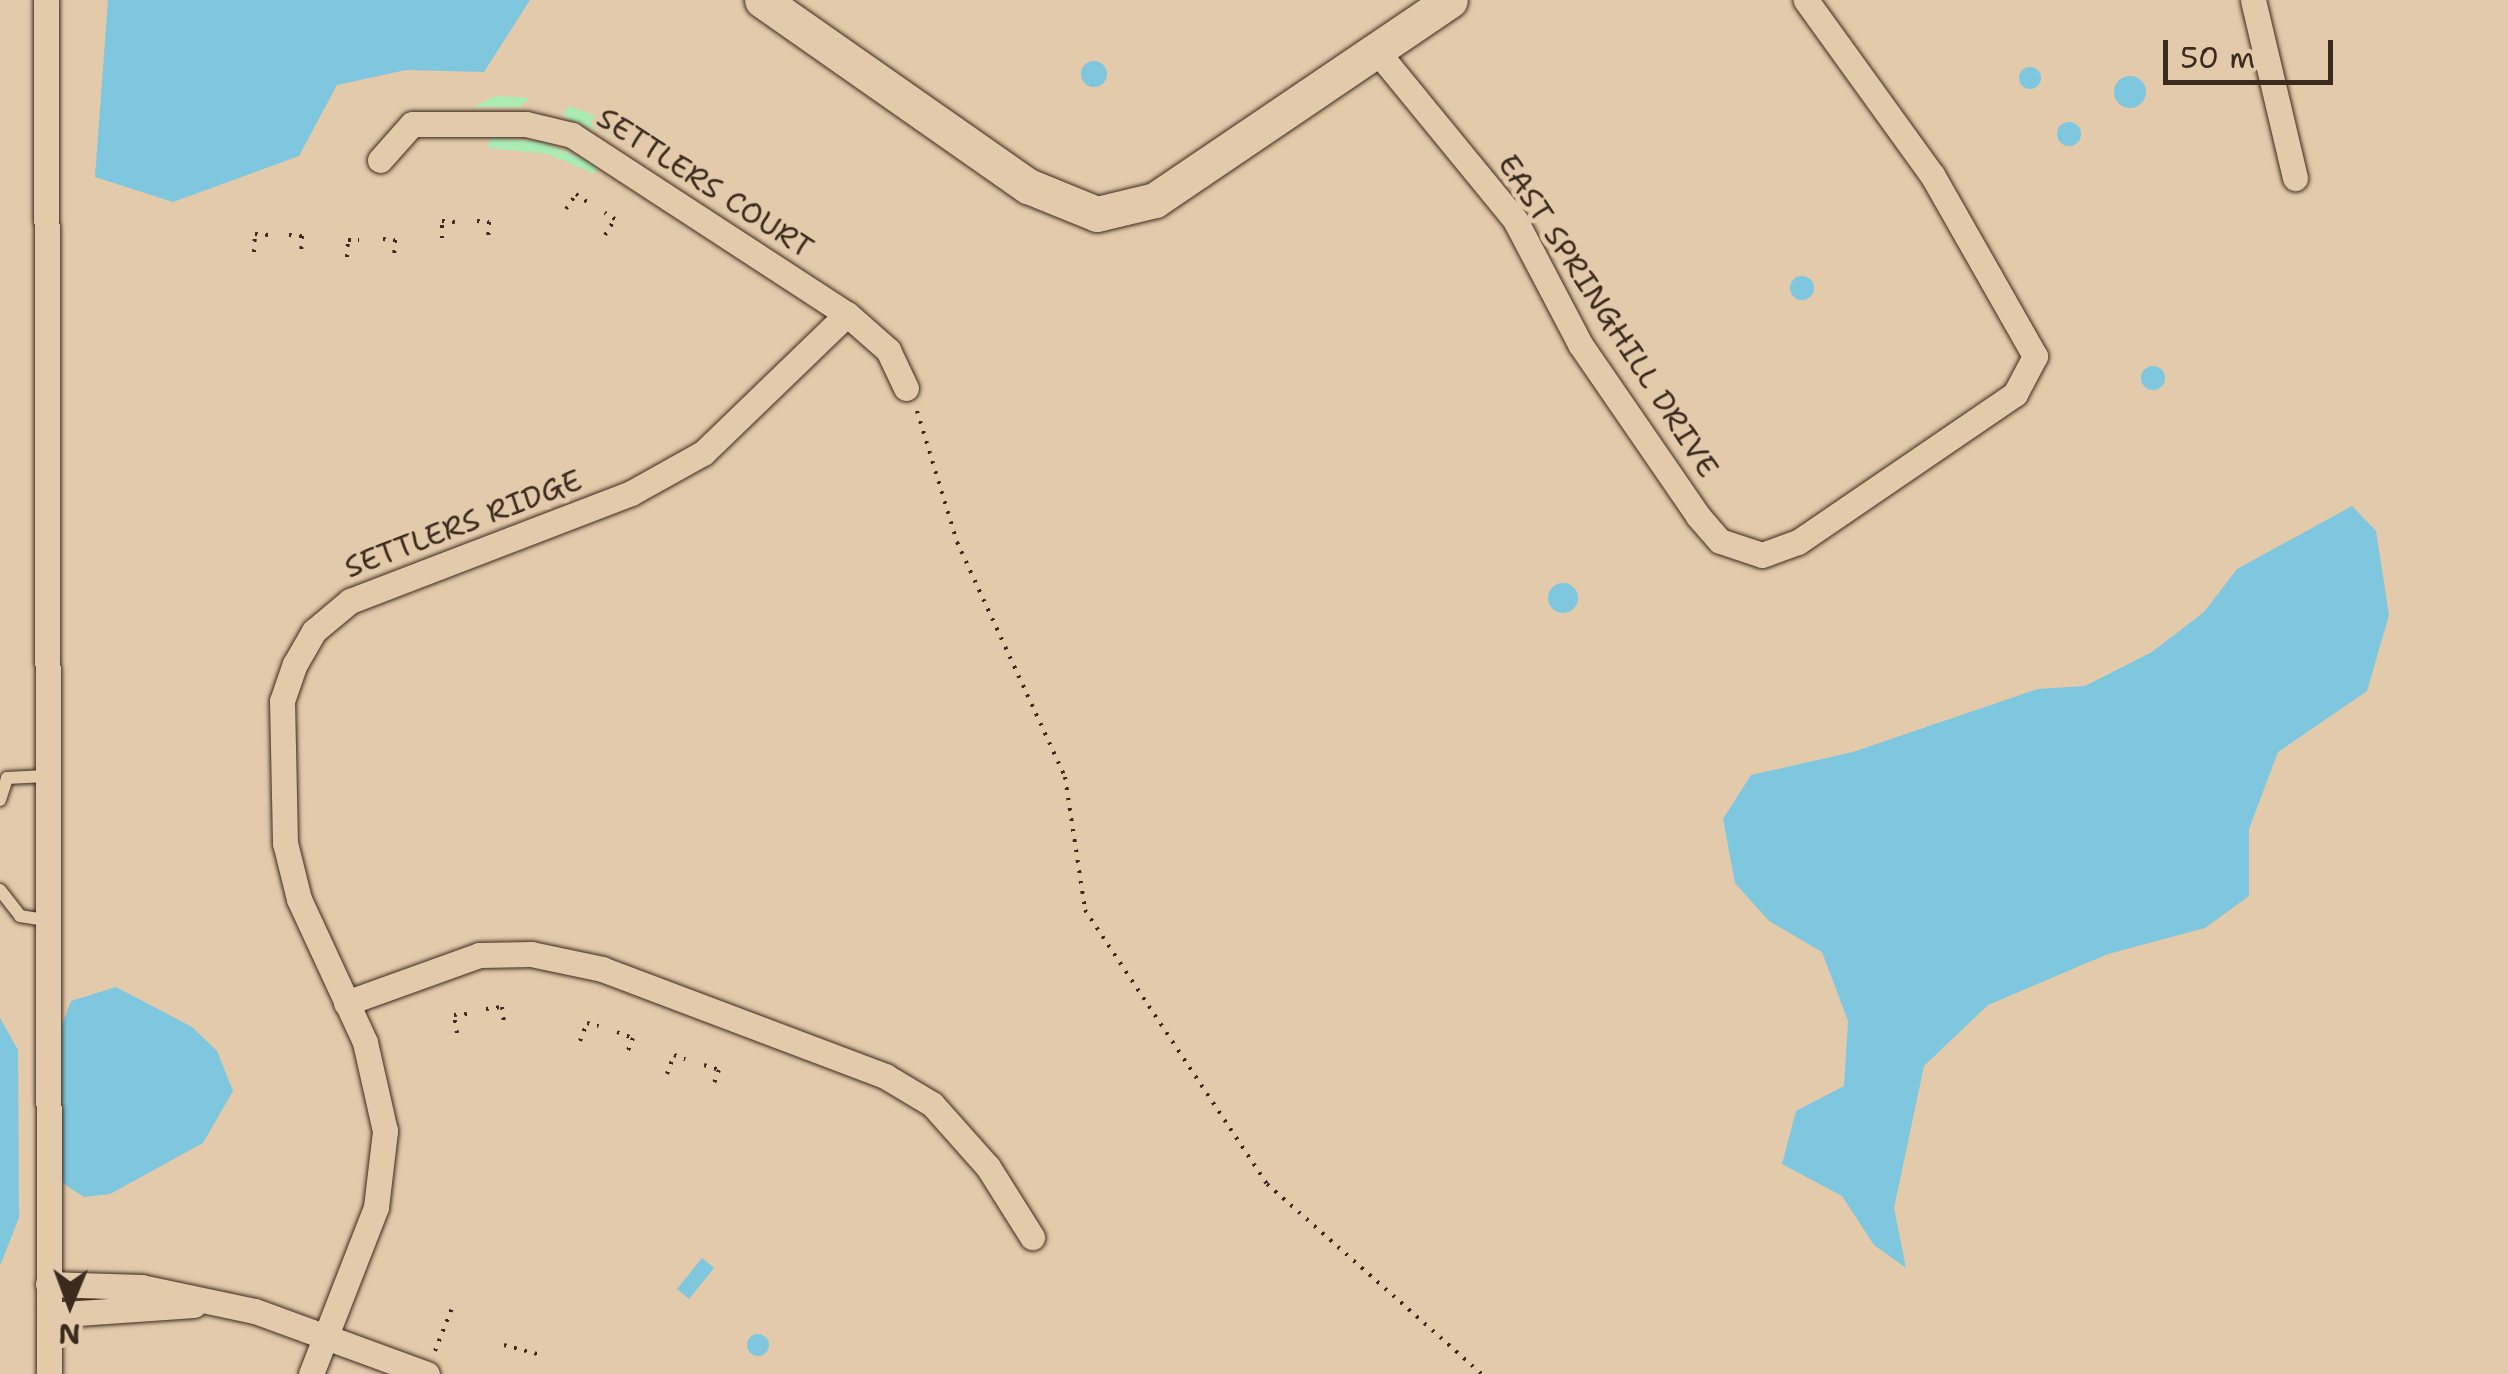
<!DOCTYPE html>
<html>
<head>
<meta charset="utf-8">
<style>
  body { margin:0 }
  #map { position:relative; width:2508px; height:1374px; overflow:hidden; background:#e2caaa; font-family:"Shantell Sans",sans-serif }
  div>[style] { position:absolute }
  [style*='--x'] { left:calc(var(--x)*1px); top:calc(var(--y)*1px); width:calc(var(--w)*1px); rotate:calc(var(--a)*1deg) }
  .green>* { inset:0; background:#abecb5 }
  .water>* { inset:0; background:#7fc7df }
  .round { border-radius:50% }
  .path>* { height:4px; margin-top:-2px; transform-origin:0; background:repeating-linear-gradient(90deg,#3b2a1e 0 2.5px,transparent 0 10.5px) }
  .roads { filter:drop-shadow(0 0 2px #3b2a1e) drop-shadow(0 0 2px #3b2a1e) }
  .lane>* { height:12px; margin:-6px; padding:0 6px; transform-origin:6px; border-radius:6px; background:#e2caaa }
  .street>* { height:25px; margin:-12.5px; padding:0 12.5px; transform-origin:12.5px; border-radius:12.5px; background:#e2caaa }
  .secondary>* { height:35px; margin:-17.5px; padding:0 17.5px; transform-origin:17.5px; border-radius:17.5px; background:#e2caaa }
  span { translate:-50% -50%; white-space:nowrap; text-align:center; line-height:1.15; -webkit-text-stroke:10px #e2caaa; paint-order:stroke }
  .street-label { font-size:30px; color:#3b2a1e }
  .north { position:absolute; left:20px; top:1254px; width:100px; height:100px; -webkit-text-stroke:8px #e2caaa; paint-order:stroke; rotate:181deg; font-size:28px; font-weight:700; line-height:40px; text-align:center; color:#3b2a1e }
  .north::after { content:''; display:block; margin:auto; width:35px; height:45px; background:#3b2a1e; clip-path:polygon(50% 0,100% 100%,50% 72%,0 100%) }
  .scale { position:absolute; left:2163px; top:40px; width:170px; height:45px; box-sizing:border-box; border:5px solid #3b2a1e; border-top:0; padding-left:12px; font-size:30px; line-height:35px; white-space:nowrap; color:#3b2a1e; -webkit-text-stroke:8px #e2caaa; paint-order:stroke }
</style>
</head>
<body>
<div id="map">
  <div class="green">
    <div style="clip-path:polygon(495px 96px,514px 97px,529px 98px,520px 107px,473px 107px)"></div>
    <div style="clip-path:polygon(568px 106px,591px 114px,619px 129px,611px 137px,563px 116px)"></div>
    <div style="clip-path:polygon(491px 138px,542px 142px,598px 165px,594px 174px,548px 154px,488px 148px)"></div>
  </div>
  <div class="water">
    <div style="clip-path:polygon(108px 0,530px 0,484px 72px,406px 70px,337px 85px,299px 156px,173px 202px,95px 177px)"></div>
    <div class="round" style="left:1081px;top:61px;width:26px;height:26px"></div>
    <div class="round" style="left:2019px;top:67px;width:22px;height:22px"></div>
    <div class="round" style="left:2114px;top:76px;width:32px;height:32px"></div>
    <div class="round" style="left:2057px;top:122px;width:24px;height:24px"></div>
    <div class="round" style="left:1790px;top:276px;width:24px;height:24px"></div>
    <div class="round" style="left:2141px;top:366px;width:24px;height:24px"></div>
    <div style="clip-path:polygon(2352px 506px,2376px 531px,2389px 615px,2367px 691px,2278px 752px,2249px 829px,2249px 896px,2205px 928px,2108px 954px,1988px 1005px,1924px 1066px,1894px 1208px,1906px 1268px,1874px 1245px,1842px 1196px,1782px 1164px,1796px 1111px,1844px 1086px,1848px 1021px,1822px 952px,1769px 921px,1735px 883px,1723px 819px,1751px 775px,1853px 752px,2038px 689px,2085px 686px,2152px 652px,2204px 612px,2237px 569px)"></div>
    <div class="round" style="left:1548px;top:583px;width:30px;height:30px"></div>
    <div style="clip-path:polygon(116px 987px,192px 1027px,217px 1051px,233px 1091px,203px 1143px,110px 1194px,84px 1197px,61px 1182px,61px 1027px,71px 1001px)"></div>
    <div style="clip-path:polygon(0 1018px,18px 1050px,19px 1217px,0 1266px)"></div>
    <div style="clip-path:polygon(702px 1258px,714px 1268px,689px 1299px,677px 1289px)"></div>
    <div class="round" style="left:747px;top:1334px;width:22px;height:22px"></div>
  </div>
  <div class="path">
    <div style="--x:566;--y:209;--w:18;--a:-56"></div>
    <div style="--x:576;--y:194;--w:14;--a:36"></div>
    <div style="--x:477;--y:221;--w:12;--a:5"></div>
    <div style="--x:489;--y:222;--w:18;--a:93"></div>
    <div style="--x:289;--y:235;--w:13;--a:4"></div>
    <div style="--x:302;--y:236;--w:18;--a:93"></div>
    <div style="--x:605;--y:235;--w:19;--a:-58"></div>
    <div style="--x:615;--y:219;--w:12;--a:-149"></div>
    <div style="--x:442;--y:238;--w:17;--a:-90"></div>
    <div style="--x:442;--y:221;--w:13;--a:4"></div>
    <div style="--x:383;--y:239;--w:12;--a:5"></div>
    <div style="--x:395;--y:240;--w:19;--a:93"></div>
    <div style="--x:254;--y:252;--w:18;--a:-87"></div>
    <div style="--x:255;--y:234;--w:14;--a:4"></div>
    <div style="--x:347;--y:257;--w:17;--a:-87"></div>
    <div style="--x:348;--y:240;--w:11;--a:0"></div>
    <div style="--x:917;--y:411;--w:137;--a:73"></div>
    <div style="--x:957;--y:542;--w:259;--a:65.3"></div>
    <div style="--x:1065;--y:777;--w:134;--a:81.4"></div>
    <div style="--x:1085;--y:910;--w:329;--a:56.4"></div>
    <div style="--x:1267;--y:1184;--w:287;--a:41.5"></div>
    <div style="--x:486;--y:1009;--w:16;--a:-7"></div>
    <div style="--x:502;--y:1007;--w:17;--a:83"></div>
    <div style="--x:617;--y:1032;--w:17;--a:21"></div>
    <div style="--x:633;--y:1038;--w:18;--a:112"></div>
    <div style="--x:457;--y:1033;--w:18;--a:-99"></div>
    <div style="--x:454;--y:1015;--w:13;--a:-4"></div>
    <div style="--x:580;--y:1041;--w:19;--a:-69"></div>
    <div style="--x:587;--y:1023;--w:12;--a:14"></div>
    <div style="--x:704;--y:1065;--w:16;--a:18"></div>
    <div style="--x:719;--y:1070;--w:19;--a:111"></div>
    <div style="--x:667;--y:1074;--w:20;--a:-70"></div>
    <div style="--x:674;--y:1055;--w:12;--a:20"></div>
    <div style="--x:504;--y:1345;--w:35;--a:15"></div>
    <div style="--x:435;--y:1351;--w:46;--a:-68.4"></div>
  </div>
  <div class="roads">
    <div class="lane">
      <div style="--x:0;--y:800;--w:23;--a:-72"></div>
      <div style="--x:7;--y:778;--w:39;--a:-3"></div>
      <div style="--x:0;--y:890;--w:33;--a:52"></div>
      <div style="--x:20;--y:916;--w:26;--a:9"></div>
    </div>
    <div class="street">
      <div style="--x:46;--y:0;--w:1374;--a:89.87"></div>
      <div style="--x:2253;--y:0;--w:183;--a:76.7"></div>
      <div style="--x:1376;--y:50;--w:220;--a:50.7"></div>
      <div style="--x:1515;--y:220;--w:140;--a:62.3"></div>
      <div style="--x:1580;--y:344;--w:209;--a:55.5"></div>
      <div style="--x:1698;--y:516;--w:33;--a:49"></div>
      <div style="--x:1720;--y:541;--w:44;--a:18.4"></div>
      <div style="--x:1762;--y:555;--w:38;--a:-20"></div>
      <div style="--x:1798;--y:542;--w:263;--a:-34.3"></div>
      <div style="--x:2015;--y:394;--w:43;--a:-62.2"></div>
      <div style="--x:2035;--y:356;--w:208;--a:-119.6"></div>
      <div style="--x:1932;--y:175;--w:216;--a:-125.8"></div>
      <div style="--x:380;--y:160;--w:48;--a:-48.4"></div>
      <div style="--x:412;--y:124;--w:114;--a:0"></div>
      <div style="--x:526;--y:124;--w:47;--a:13.4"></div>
      <div style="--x:572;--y:135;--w:328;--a:33.1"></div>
      <div style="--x:847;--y:314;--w:55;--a:41.3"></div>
      <div style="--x:888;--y:350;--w:42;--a:64.7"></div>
      <div style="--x:346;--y:1003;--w:141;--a:-19.8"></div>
      <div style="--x:479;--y:955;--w:52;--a:-1.1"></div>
      <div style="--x:531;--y:954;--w:73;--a:11.9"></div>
      <div style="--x:602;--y:969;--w:303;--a:20.7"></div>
      <div style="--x:885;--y:1076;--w:55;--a:30.8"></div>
      <div style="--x:932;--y:1104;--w:84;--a:48.4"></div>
      <div style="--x:988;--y:1167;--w:83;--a:57.8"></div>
      <div style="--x:48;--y:1284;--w:93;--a:1.8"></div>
      <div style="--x:141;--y:1287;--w:116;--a:11.9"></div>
      <div style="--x:255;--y:1311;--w:183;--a:20.1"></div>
      <div style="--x:49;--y:1315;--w:145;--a:-3.9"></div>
      <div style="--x:311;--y:1374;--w:179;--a:-68.7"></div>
      <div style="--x:376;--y:1207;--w:77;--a:-83.2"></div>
      <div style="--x:385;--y:1131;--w:91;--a:-102.7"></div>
      <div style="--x:365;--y:1042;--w:157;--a:-114.8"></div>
      <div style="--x:299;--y:899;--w:58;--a:-104"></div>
      <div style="--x:285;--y:843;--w:142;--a:-91.2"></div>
      <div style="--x:282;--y:701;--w:39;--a:-71"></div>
      <div style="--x:295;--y:664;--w:38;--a:-60"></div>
      <div style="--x:314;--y:631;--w:47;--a:-39.8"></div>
      <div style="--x:350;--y:601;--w:301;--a:-21"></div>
      <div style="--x:631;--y:493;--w:82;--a:-29.1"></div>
      <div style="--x:703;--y:453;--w:200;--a:-44"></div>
    </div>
    <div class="secondary">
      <div style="--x:762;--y:0;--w:325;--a:35"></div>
      <div style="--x:1028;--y:186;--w:74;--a:22.1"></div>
      <div style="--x:1097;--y:214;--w:60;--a:-13.6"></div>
      <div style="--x:1155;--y:200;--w:356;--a:-34.1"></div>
    </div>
  </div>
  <div class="street-label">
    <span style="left:705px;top:183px;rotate:33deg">SETTLERS COURT</span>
    <span style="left:1608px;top:316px;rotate:57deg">EAST SPRINGHILL DRIVE</span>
    <span style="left:463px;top:524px;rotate:-21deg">SETTLERS RIDGE</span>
  </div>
  <div class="north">N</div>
  <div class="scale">50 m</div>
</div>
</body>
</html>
